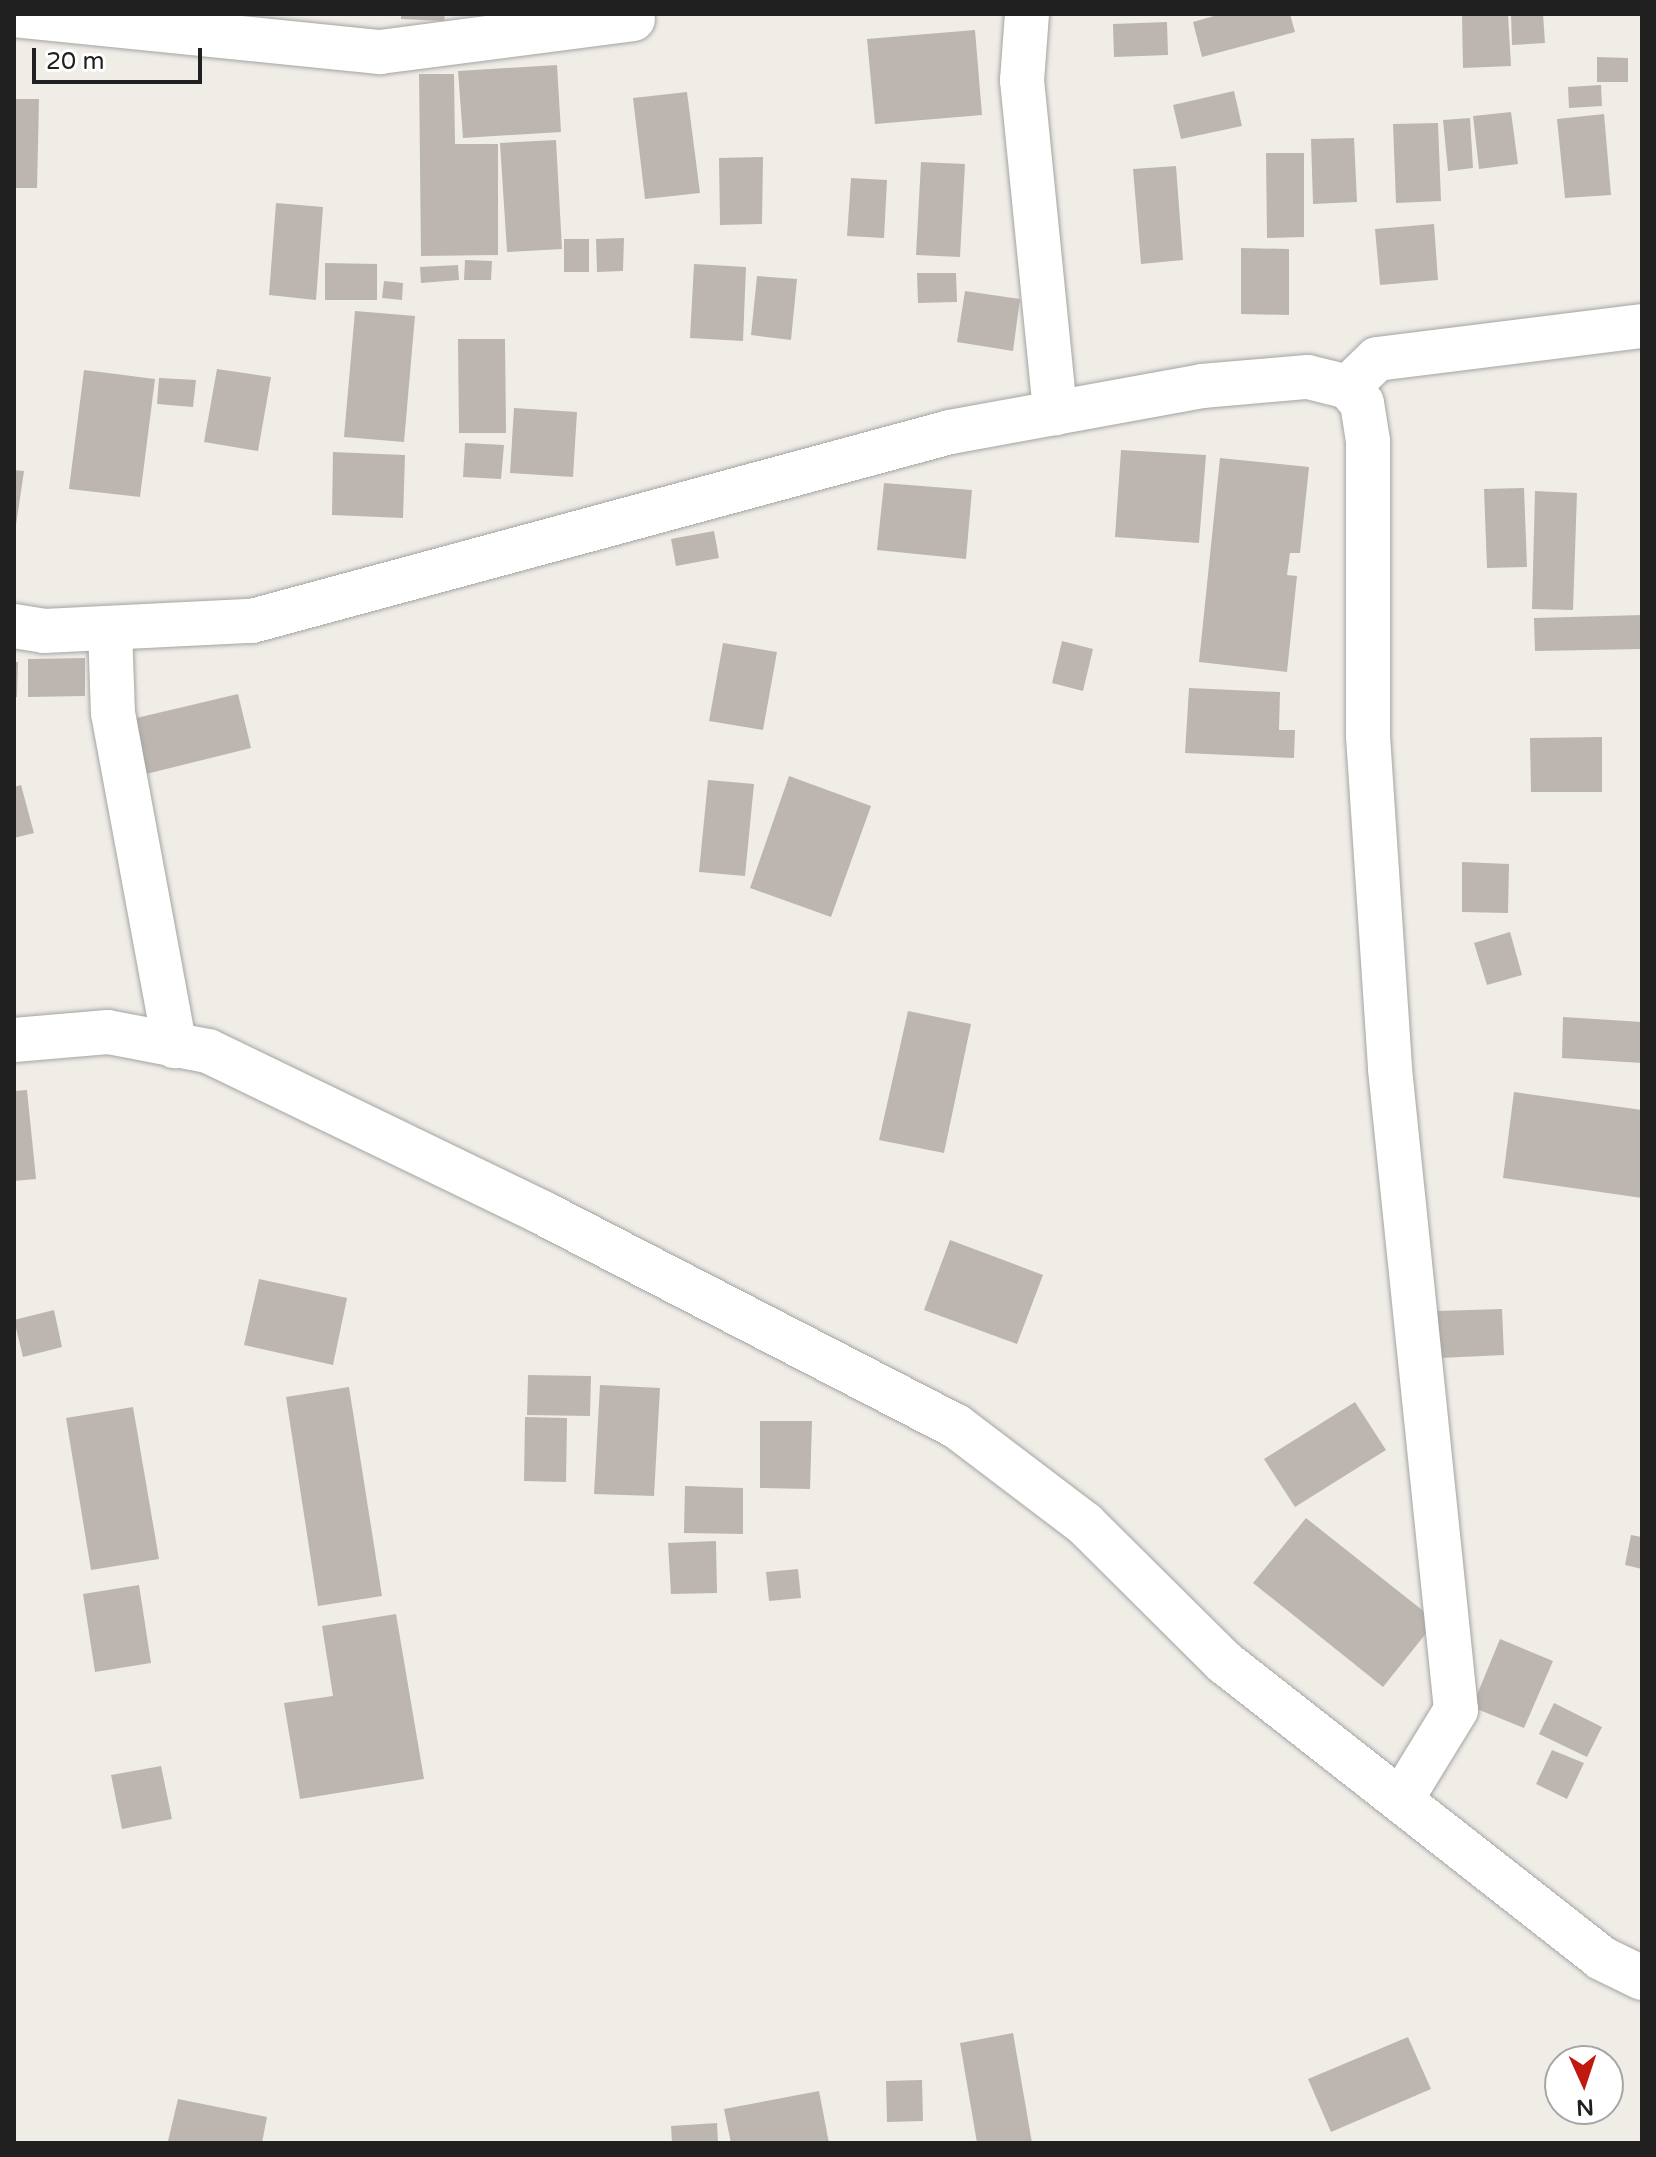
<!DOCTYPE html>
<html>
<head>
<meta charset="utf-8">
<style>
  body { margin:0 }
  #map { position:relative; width:1656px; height:2157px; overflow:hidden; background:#f0ede7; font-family:"Varela Round",sans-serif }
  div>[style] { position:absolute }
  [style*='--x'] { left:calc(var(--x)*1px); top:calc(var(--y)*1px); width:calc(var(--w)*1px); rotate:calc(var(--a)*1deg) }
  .building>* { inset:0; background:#bdb6b0 }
  .roads { filter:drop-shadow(0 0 2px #a4a4a4) drop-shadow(0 0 2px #a4a4a4) }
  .minor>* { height:44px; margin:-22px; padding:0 22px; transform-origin:22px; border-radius:22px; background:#fff }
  span { translate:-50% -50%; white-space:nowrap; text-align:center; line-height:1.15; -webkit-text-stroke:8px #fff; paint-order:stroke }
  .frame { position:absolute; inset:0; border:16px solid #202020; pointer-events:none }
  .north { position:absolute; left:1544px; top:2045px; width:80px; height:80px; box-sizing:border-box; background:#fff; border:2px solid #a6a6a6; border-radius:50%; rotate:177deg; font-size:22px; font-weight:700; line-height:32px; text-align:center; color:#202020 }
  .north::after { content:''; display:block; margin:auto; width:28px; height:36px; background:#c1190f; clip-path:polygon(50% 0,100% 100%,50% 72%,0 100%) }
  .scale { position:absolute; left:32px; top:48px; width:170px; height:36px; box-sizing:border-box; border:4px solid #202020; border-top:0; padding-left:10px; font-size:24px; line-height:28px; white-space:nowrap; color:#202020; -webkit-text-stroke:6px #fff; paint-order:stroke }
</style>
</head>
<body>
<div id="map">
  <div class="building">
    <div style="clip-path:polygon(401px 14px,445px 14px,444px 21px,401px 19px)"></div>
    <div style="clip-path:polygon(1221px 14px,1290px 14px,1295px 32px,1202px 57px,1193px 22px)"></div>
    <div style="clip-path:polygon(1462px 14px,1508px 14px,1511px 66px,1463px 68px)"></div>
    <div style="clip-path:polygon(1511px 14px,1543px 14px,1545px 43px,1512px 45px)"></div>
    <div style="clip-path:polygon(1167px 22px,1168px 55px,1114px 57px,1113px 24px)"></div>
    <div style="clip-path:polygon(975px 30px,982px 115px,875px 124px,867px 39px)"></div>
    <div style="clip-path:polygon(1597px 57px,1628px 58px,1628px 82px,1597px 82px)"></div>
    <div style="clip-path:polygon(557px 65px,561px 132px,463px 138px,458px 71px)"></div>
    <div style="clip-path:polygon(419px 74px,454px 74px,455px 144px,498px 144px,498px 255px,421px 256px)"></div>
    <div style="clip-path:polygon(1601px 85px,1602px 106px,1569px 108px,1568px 87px)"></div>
    <div style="clip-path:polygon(1234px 91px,1242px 126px,1181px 139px,1173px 105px)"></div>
    <div style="clip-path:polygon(687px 92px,700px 193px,645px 199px,633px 98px)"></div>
    <div style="clip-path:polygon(14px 99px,39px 99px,37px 188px,14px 188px)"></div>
    <div style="clip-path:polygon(1511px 112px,1518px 164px,1479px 169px,1473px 116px)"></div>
    <div style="clip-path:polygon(1604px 114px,1611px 195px,1565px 198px,1557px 119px)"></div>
    <div style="clip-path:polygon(1470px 118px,1473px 168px,1448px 171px,1443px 120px)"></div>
    <div style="clip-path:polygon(1438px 123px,1441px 201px,1396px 203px,1393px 124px)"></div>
    <div style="clip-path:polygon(1354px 138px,1357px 202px,1313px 204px,1311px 139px)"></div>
    <div style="clip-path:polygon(556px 140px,562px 249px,507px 252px,500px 143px)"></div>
    <div style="clip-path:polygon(1266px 153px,1304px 153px,1304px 237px,1267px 238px)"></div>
    <div style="clip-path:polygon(763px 157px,762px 224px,720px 225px,719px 158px)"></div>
    <div style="clip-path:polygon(921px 162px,965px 164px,960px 257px,916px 255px)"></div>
    <div style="clip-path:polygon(1176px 166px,1183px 260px,1141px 264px,1133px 169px)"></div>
    <div style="clip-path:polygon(851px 178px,887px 180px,884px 238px,847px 236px)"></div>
    <div style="clip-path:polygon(276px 203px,323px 207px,316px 300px,269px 295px)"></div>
    <div style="clip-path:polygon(1434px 224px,1438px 280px,1380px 285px,1375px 229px)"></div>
    <div style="clip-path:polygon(624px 238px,623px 271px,597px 272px,596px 239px)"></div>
    <div style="clip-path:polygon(564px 239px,589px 239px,589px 272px,564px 272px)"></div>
    <div style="clip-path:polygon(1241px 248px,1289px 249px,1289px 315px,1241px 314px)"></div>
    <div style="clip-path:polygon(465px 260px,492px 261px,491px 280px,464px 280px)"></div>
    <div style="clip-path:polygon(325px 263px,377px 264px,377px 300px,325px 300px)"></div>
    <div style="clip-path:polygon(694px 264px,746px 267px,743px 341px,690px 338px)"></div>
    <div style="clip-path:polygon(458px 265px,459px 280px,421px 283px,420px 267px)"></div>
    <div style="clip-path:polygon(917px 273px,956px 273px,957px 302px,918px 303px)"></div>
    <div style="clip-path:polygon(757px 276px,797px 279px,791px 340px,751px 335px)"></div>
    <div style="clip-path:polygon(384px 281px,403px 283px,402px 300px,382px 298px)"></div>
    <div style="clip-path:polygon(965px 291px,1020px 299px,1013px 351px,957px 342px)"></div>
    <div style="clip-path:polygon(355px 311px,415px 316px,404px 442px,344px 437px)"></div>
    <div style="clip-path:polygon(458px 339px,505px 339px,506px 433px,459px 433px)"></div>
    <div style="clip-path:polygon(217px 369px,271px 377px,258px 451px,204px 442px)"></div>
    <div style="clip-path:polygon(84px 370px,155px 379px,140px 497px,69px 489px)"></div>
    <div style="clip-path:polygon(159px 378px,196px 380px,193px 407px,157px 404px)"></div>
    <div style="clip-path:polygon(514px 408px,577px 412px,573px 477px,510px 473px)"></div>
    <div style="clip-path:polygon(465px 443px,504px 445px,501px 479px,463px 477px)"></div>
    <div style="clip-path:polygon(1121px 450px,1206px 455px,1199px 543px,1115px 537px)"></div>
    <div style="clip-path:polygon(333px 452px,405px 455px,403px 518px,332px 515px)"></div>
    <div style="clip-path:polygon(1220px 458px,1309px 467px,1300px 553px,1290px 553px,1287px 575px,1297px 576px,1287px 672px,1199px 662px)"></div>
    <div style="clip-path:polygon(14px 470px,24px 471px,16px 525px,14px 525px)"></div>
    <div style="clip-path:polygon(884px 483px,972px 490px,966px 559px,877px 550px)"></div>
    <div style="clip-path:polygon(1524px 488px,1527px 567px,1487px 568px,1484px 489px)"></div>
    <div style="clip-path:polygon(1535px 491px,1577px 493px,1573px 610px,1532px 609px)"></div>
    <div style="clip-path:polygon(714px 531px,719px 558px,676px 566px,671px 539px)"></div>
    <div style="clip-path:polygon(1642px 615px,1642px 649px,1535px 651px,1534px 618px)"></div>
    <div style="clip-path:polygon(1062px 641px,1093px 649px,1083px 691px,1052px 683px)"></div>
    <div style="clip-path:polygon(723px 643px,777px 652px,763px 730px,709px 721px)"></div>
    <div style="clip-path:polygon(85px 658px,85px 696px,28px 697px,28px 659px)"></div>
    <div style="clip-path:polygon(14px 662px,18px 662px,17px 697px,14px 697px)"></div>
    <div style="clip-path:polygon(1189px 688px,1280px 692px,1279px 730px,1295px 730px,1294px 758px,1185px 753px)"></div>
    <div style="clip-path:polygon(238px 694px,251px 748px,142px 775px,128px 720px)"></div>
    <div style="clip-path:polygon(1602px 737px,1602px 792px,1531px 792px,1530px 738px)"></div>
    <div style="clip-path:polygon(789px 776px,871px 806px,831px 917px,750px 888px)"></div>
    <div style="clip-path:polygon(708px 780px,754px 784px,745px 876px,699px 872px)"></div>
    <div style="clip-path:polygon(21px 785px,34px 833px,14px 838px,14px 787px)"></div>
    <div style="clip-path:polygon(1462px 862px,1509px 864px,1508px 913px,1462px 912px)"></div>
    <div style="clip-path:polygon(1510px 932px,1522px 975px,1487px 985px,1474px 943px)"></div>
    <div style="clip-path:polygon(908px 1011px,971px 1024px,944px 1153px,879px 1140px)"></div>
    <div style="clip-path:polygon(1563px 1017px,1642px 1022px,1642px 1063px,1562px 1058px)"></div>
    <div style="clip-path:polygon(27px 1090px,36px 1179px,14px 1181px,14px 1091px)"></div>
    <div style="clip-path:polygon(1514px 1092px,1642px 1110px,1642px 1198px,1503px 1178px)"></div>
    <div style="clip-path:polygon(950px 1240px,1043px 1275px,1017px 1344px,924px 1310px)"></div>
    <div style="clip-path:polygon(259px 1279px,347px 1298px,333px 1365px,244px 1345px)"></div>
    <div style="clip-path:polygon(1502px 1309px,1504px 1355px,1440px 1358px,1437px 1311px)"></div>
    <div style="clip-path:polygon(54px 1310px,62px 1347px,23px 1357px,14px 1320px)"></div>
    <div style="clip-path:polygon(528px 1375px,591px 1376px,590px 1416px,527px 1415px)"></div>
    <div style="clip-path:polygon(600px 1385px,660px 1388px,654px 1496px,594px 1494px)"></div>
    <div style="clip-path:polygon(349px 1387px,382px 1596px,318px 1606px,286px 1397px)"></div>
    <div style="clip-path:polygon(1355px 1402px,1386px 1450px,1295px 1507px,1264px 1459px)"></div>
    <div style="clip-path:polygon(133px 1407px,159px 1559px,91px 1570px,66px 1418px)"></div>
    <div style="clip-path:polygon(525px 1417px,567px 1418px,566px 1482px,524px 1481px)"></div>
    <div style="clip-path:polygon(760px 1421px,812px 1421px,810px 1489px,760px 1488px)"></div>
    <div style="clip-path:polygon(685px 1486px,743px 1488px,743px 1534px,684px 1533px)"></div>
    <div style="clip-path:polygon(1306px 1518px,1436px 1621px,1383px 1687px,1253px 1583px)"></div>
    <div style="clip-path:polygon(1631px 1535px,1642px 1537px,1642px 1569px,1625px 1565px)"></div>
    <div style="clip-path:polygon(716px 1541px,717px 1593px,671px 1594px,668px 1543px)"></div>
    <div style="clip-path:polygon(798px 1569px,801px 1598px,769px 1601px,766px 1572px)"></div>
    <div style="clip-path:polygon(139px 1585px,151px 1663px,95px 1672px,83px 1594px)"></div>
    <div style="clip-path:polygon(396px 1614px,424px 1779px,300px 1799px,284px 1703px,333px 1696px,322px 1626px)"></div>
    <div style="clip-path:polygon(1500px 1639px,1553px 1661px,1524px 1728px,1472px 1707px)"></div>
    <div style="clip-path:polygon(1554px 1703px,1602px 1727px,1587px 1757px,1539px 1734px)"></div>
    <div style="clip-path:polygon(1552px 1750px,1584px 1763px,1567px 1799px,1536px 1784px)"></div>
    <div style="clip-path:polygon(161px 1766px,172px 1819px,122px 1829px,111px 1775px)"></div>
    <div style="clip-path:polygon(1013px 2033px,1032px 2143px,977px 2143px,960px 2043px)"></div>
    <div style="clip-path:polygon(1408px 2037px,1431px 2089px,1331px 2132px,1308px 2079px)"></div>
    <div style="clip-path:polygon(922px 2080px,923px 2121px,887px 2122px,886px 2081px)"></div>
    <div style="clip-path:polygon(819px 2091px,829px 2143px,731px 2143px,724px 2109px)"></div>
    <div style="clip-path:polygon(178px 2099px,267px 2117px,262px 2143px,168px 2141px)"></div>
    <div style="clip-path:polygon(717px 2123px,718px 2143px,672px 2143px,671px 2126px)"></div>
  </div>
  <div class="roads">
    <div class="minor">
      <div style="--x:1027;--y:14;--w:66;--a:94.3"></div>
      <div style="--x:1022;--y:80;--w:335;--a:84.3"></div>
      <div style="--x:14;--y:15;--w:368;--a:5.8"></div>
      <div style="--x:380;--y:52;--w:255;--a:-7.4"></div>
      <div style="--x:1348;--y:387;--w:40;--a:-44"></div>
      <div style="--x:1377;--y:359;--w:267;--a:-7.1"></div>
      <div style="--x:14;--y:626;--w:30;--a:9"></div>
      <div style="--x:44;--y:631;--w:208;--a:-2.8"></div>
      <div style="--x:252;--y:621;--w:723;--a:-15.15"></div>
      <div style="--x:950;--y:432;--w:256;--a:-10.3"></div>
      <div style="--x:1202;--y:386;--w:106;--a:-4.9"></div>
      <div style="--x:1308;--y:377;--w:41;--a:14"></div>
      <div style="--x:1348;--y:387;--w:21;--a:49"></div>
      <div style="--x:1362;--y:403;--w:38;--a:81"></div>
      <div style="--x:1368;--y:441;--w:295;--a:90"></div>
      <div style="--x:1368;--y:736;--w:334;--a:86.2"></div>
      <div style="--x:1390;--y:1069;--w:644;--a:84.12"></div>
      <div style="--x:1456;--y:1710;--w:103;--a:121.5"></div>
      <div style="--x:110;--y:628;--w:85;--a:88"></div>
      <div style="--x:113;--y:713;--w:339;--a:79.5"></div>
      <div style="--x:14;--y:1040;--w:94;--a:-4.9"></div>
      <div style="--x:108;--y:1032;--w:102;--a:10.8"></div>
      <div style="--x:208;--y:1051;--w:368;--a:25.8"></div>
      <div style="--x:539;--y:1211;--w:469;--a:27.3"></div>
      <div style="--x:956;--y:1426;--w:162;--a:37.2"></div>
      <div style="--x:1085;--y:1524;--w:196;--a:44.8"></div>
      <div style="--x:1224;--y:1662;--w:479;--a:38.1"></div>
      <div style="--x:1601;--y:1958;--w:46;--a:26"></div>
    </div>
  </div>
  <div class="frame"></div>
  <div class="north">N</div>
  <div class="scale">20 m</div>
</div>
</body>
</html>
